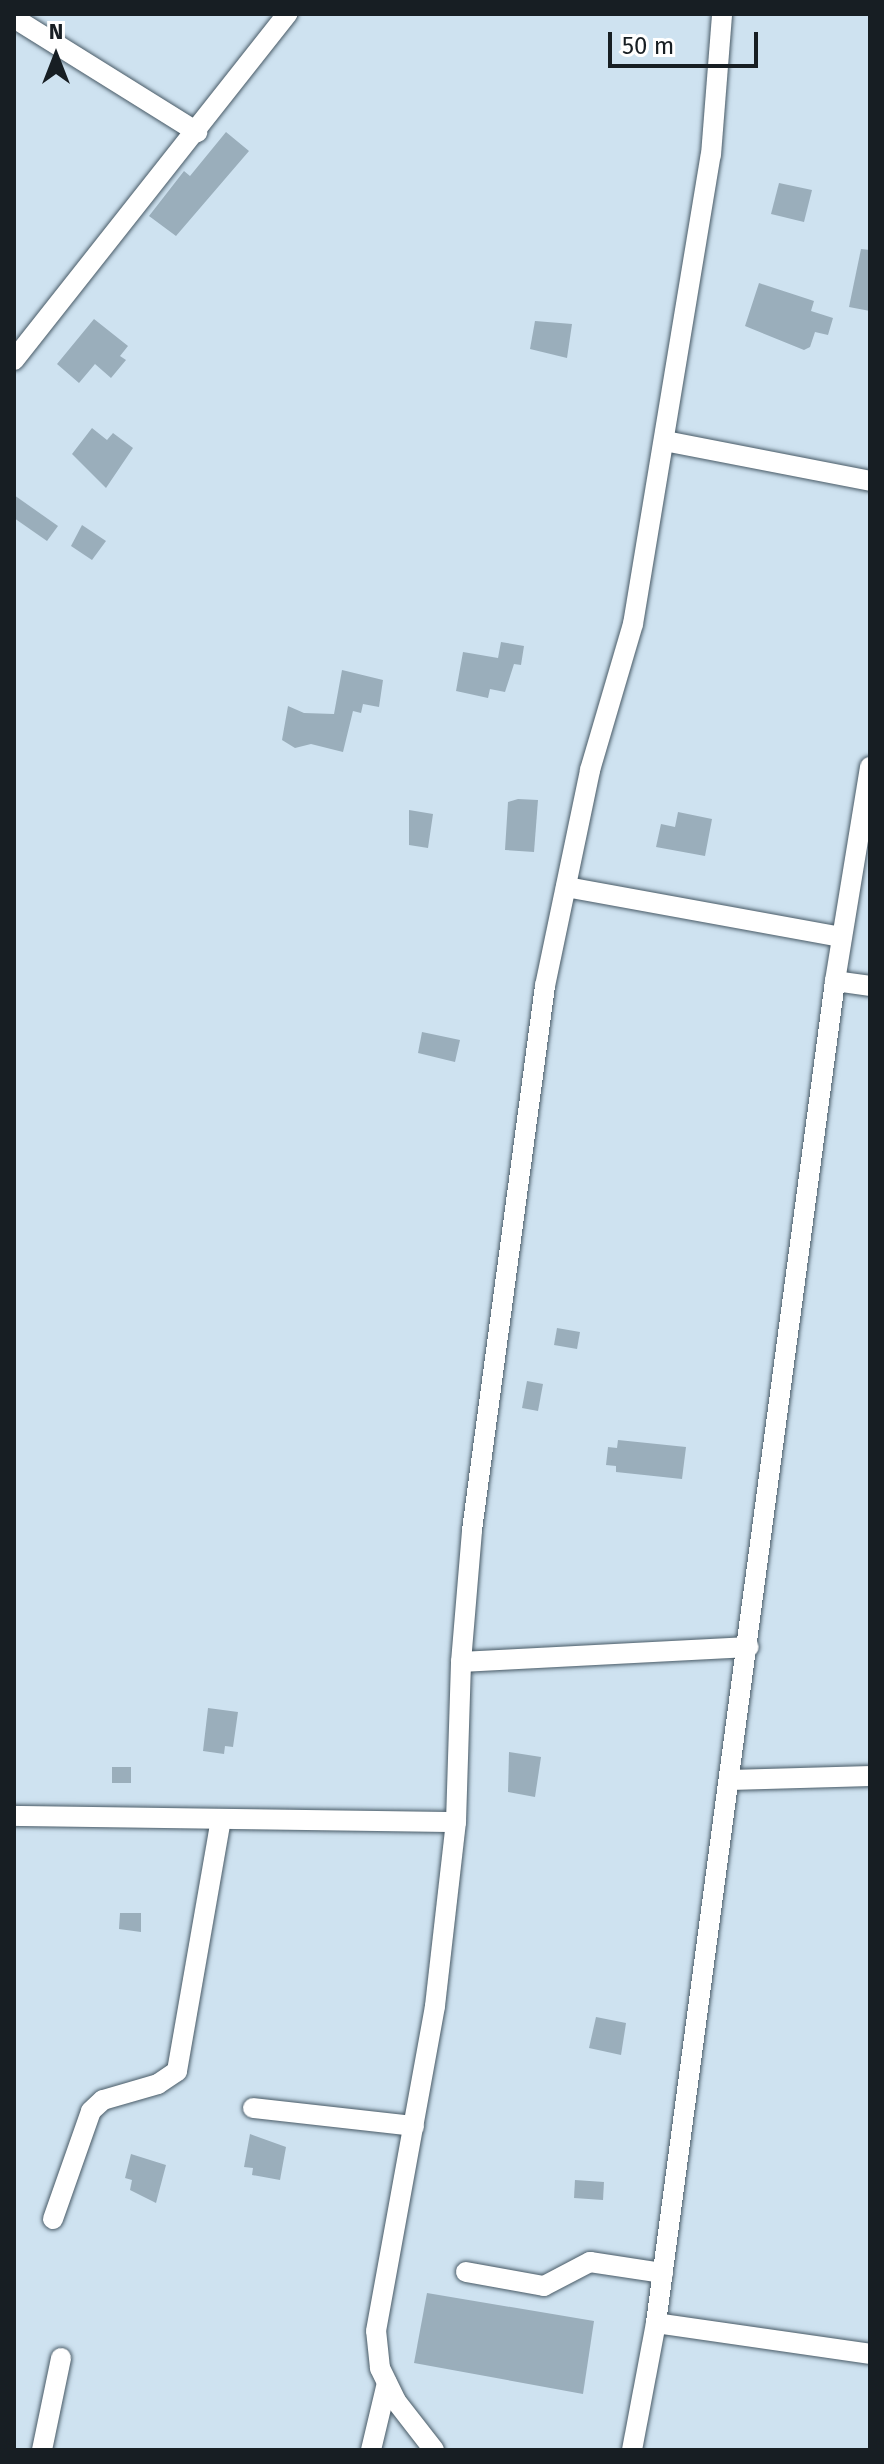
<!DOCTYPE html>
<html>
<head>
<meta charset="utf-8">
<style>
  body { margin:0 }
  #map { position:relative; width:884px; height:2464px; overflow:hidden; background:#cee2f0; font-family:"Fira Sans",sans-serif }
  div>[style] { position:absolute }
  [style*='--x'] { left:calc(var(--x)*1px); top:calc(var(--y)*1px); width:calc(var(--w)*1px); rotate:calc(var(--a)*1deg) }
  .building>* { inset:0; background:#9aaebb }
  .roads { filter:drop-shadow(0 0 2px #485a66) drop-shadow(0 0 2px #485a66) }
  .street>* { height:20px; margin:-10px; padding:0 10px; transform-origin:10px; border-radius:10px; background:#fff }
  span { translate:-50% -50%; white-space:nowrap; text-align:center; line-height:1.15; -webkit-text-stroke:6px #fff; paint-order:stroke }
  .frame { position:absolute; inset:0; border:16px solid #171e23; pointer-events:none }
  .north { position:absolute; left:16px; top:16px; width:80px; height:80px; -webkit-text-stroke:6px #fff; paint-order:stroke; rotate:0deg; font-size:22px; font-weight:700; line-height:32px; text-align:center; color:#171e23 }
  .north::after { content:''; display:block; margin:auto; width:28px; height:36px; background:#171e23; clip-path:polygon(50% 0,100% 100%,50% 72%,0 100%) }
  .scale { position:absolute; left:608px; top:32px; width:150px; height:36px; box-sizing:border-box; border:4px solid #171e23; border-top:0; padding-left:10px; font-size:24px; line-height:28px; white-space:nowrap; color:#171e23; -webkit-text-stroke:6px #fff; paint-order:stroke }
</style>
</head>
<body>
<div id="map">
  <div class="building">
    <div style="clip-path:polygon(226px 132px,249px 151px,176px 236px,149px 216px,184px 171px,190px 176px)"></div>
    <div style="clip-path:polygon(779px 183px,812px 190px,804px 222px,771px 214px)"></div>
    <div style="clip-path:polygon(861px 249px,870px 250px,870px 311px,849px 307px)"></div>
    <div style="clip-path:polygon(759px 283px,814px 301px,811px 311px,833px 318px,828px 335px,815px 332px,810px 347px,804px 350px,745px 326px)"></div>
    <div style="clip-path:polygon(94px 319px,128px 346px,120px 356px,126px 360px,111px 378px,95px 364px,79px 383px,57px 364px)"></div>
    <div style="clip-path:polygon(535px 321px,572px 324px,567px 358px,530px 349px)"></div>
    <div style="clip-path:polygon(92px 428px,107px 440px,113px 433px,133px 448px,106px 488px,72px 454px)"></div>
    <div style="clip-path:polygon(14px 495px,58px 526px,47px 541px,14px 518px)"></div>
    <div style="clip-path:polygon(82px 525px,106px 541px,92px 560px,71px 546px)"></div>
    <div style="clip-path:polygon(501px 642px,524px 646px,521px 665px,514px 664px,505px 692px,490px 689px,488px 698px,456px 691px,463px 652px,498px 658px)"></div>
    <div style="clip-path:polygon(342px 670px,383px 680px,379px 707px,363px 704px,361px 713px,353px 711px,343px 752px,311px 744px,295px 748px,282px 740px,288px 706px,304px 713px,334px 714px)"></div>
    <div style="clip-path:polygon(518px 799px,538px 800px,534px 852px,505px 850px,508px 802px)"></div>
    <div style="clip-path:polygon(409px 810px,433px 814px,428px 848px,409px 845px)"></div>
    <div style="clip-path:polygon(678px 812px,712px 819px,705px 856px,656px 847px,661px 824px,675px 827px)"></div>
    <div style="clip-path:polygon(422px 1032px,460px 1040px,455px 1062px,418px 1053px)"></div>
    <div style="clip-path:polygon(557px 1328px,580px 1332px,577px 1349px,554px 1345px)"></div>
    <div style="clip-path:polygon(527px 1381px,543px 1384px,538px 1411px,522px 1408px)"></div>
    <div style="clip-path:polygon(618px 1440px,686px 1447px,682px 1479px,616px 1472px,616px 1466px,606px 1465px,608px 1447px,617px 1448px)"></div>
    <div style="clip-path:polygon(208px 1708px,238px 1712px,233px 1747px,225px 1746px,224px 1754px,203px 1751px)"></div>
    <div style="clip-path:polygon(509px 1752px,541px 1757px,535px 1797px,508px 1792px)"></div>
    <div style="clip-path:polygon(112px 1767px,131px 1767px,131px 1783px,112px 1783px)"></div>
    <div style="clip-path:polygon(120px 1913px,141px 1913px,141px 1932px,119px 1929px)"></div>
    <div style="clip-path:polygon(596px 2017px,626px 2023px,621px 2055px,589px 2048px)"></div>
    <div style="clip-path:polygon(250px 2134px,286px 2147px,280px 2180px,252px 2175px,253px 2168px,244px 2167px)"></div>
    <div style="clip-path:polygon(131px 2154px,166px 2165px,156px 2203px,130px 2190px,132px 2180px,125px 2178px)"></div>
    <div style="clip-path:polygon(575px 2180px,604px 2182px,603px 2200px,574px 2198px)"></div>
    <div style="clip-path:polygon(427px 2293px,594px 2321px,583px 2394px,414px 2363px)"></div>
  </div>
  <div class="roads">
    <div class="street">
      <div style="--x:14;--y:18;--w:216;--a:31.9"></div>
      <div style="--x:14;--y:360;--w:441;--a:-51.7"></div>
      <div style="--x:665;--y:441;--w:209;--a:11"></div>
      <div style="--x:566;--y:887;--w:280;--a:10.3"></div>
      <div style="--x:835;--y:981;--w:35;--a:8"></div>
      <div style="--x:461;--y:1662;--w:288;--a:-3"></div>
      <div style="--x:731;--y:1780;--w:139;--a:-1.6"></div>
      <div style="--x:14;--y:1816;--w:442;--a:0.8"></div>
      <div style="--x:456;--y:1822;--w:160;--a:-88.2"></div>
      <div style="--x:461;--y:1662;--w:132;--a:-85.2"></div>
      <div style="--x:472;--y:1530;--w:549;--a:-82.36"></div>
      <div style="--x:545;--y:986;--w:221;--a:-78.2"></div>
      <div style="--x:590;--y:770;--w:152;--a:-73.6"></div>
      <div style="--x:633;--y:624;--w:475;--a:-80.6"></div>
      <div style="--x:711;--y:155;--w:141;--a:-85.5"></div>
      <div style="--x:253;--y:2108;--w:162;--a:6.4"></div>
      <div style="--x:53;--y:2219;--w:114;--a:-70.6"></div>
      <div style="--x:91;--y:2111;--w:16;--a:-43"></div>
      <div style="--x:103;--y:2100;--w:57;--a:-16.2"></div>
      <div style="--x:158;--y:2084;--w:23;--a:-34"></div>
      <div style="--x:177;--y:2071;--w:255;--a:-80.1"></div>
      <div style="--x:466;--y:2272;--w:79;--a:10.2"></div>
      <div style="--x:544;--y:2286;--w:52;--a:-27.6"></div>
      <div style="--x:590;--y:2262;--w:74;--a:8.6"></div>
      <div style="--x:656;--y:2323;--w:216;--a:8.2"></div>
      <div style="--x:42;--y:2450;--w:94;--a:-78.3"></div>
      <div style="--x:371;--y:2450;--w:69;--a:-76.6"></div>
      <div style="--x:434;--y:2450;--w:62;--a:-127.8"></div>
      <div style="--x:396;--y:2401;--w:37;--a:-116"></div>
      <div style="--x:380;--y:2368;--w:37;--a:-96"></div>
      <div style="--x:376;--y:2331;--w:330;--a:-79.7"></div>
      <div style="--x:435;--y:2006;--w:185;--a:-83.5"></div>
      <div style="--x:632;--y:2450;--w:129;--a:-79.3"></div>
      <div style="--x:656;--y:2323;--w:1354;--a:-82.4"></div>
      <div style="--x:835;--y:981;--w:217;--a:-80.7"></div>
    </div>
  </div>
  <div class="frame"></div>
  <div class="north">N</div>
  <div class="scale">50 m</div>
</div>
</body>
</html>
